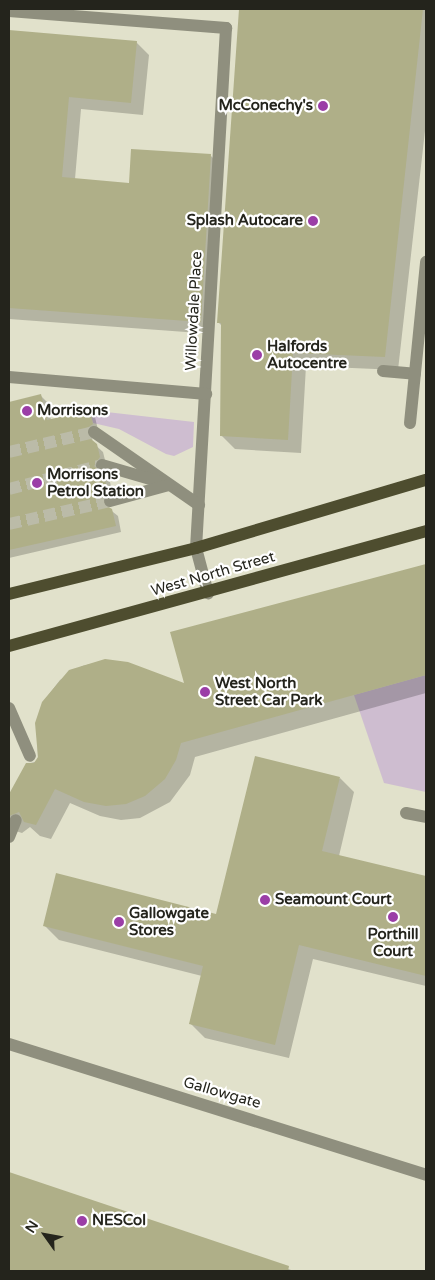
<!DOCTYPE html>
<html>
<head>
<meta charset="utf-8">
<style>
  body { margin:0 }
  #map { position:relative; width:435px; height:1280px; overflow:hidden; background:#e1e1cb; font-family:"Varela Round",sans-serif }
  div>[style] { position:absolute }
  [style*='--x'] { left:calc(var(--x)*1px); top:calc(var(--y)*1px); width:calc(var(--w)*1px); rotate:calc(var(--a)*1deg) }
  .green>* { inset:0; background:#cebdd0 }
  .shadow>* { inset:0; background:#0003 }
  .building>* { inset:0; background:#afaf88 }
  .minor-tunnel>* { height:12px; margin-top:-6px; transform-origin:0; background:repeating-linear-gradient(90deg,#bbbba8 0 12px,transparent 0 18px) }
  .minor>* { height:12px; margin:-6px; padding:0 6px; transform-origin:6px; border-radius:6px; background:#8f8f7e }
  .major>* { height:12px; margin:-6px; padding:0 6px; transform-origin:6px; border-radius:6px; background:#4e4d2f }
  .dots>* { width:14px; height:14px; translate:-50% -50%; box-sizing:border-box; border:2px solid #fff; border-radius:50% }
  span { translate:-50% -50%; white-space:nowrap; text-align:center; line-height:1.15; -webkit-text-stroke:4.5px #fff; paint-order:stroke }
  .poi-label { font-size:15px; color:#24241c; font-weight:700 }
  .right { translate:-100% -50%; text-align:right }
  .left { translate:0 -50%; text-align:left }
  .street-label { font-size:15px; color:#24241c }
  .frame { position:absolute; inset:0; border:10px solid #24241c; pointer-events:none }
  .north { position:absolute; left:20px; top:1210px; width:50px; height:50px; -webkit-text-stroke:4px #fff; paint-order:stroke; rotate:302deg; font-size:14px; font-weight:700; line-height:20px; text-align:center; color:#24241c }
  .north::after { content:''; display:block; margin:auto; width:18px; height:22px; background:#24241c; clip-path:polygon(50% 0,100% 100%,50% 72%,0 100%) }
</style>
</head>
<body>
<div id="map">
  <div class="green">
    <div style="clip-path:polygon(89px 410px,194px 422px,193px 447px,174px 456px,166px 454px,119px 429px,93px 423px)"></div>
    <div style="clip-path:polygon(426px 675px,426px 792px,384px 783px,354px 695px)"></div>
  </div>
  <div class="shadow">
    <div style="clip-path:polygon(240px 9px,426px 9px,426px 122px,398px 370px,306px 366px,301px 453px,235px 449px,221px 435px,222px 326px,218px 322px)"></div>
    <div style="clip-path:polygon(9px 31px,136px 42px,149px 55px,143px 115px,81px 109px,75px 179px,130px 184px,210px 155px,223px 168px,213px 334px,9px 319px)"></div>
    <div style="clip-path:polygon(41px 396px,47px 402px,51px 420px,89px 411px,95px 417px,98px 430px,93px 434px,92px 442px,103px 452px,106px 464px,100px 473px,110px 482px,114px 500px,108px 508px,118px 516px,121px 532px,9px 558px,9px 403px)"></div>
    <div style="clip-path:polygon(426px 565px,426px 693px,195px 757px,190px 775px,170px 802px,140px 818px,121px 820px,100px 816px,70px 803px,51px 839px,40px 836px,30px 827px,22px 833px,9px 829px,9px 797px,27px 764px,38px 761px,37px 724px,43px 702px,60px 680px,82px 666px,105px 661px,186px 685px,171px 633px)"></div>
    <div style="clip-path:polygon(340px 778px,354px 792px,339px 856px,426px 877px,426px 986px,313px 959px,289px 1058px,205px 1038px,190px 1023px,202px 976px,59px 940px,44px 925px,217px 916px)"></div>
    <div style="clip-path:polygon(9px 1173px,294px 1271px,9px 1271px)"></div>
  </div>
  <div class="building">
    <div style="clip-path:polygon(239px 9px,423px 9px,385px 357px,293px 353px,288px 440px,220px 436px,221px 323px,217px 323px)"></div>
    <div style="clip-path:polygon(9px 30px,137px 41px,131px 103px,69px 97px,62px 177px,129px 183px,131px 149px,211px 154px,201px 322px,9px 308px)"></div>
    <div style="clip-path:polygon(41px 394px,47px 420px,90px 410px,93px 424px,87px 428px,86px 435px,97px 444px,100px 457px,94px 466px,104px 474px,108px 493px,102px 503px,112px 509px,116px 526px,9px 550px,9px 402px)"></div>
    <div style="clip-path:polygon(426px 564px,426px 675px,181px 743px,176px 760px,165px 779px,145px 796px,126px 804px,106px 806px,84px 802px,55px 789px,36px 825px,24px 822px,19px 812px,9px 816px,9px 794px,26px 763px,34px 763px,38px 757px,35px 723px,42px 702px,69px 670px,105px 659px,128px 662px,184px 683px,170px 632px)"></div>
    <div style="clip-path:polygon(255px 756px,340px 777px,322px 851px,426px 876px,426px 976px,299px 945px,275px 1045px,189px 1024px,203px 966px,43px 926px,56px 873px,216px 914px)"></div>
    <div style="clip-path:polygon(9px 1172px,289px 1266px,288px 1271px,9px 1271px)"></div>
  </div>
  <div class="minor-tunnel">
    <div style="--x:9;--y:452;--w:87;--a:-13.2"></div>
    <div style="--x:9;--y:489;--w:96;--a:-14.5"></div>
    <div style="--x:9;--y:524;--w:104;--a:-12.8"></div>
  </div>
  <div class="minor">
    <div style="--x:9;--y:11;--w:218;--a:4.5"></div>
    <div style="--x:226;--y:28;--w:521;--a:93.3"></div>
    <div style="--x:196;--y:548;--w:47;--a:75.1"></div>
    <div style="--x:383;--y:371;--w:32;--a:5"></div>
    <div style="--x:9;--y:377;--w:198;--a:4.9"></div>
    <div style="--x:410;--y:423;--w:162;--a:-84.3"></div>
    <div style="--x:94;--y:432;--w:128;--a:34.8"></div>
    <div style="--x:102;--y:465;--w:60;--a:16.3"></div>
    <div style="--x:110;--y:501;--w:61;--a:-15.2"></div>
    <div style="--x:9;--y:708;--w:52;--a:66.4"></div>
    <div style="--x:406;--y:813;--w:20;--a:11"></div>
    <div style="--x:9;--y:837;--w:18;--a:-68"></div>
    <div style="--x:9;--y:1044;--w:437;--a:17.4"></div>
  </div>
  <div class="major">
    <div style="--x:9;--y:594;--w:193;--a:-13.8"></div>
    <div style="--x:196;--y:548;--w:240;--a:-16.5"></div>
    <div style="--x:9;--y:646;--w:433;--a:-15.4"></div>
  </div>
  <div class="dots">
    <div style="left:323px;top:106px;background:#9b3ea7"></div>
    <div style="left:313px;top:221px;background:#9b3ea7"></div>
    <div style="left:257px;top:355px;background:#9b3ea7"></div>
    <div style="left:27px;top:411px;background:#9b3ea7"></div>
    <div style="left:37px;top:483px;background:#9b3ea7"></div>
    <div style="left:205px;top:692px;background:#9b3ea7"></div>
    <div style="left:265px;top:900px;background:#9b3ea7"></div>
    <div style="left:393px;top:917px;background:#9b3ea7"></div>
    <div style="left:119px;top:922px;background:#9b3ea7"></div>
    <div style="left:82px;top:1221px;background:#9b3ea7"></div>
  </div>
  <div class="poi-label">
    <span class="right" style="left:313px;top:106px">McConechy's</span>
    <span class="right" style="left:303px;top:221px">Splash Autocare</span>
    <span class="left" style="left:267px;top:355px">Halfords<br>Autocentre</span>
    <span class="left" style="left:37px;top:411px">Morrisons</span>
    <span class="left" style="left:47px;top:483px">Morrisons<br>Petrol Station</span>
    <span class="left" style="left:215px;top:692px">West North<br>Street Car Park</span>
    <span class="left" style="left:275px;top:900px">Seamount Court</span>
    <span class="left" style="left:129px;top:922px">Gallowgate<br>Stores</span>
    <span style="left:393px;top:943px">Porthill<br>Court</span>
    <span class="left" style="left:92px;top:1221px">NESCol</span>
  </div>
  <div class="street-label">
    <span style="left:194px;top:311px;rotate:-87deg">Willowdale Place</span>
    <span style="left:213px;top:574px;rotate:-16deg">West North Street</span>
    <span style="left:222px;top:1093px;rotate:16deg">Gallowgate</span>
  </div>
  <div class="frame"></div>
  <div class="north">N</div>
</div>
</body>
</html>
